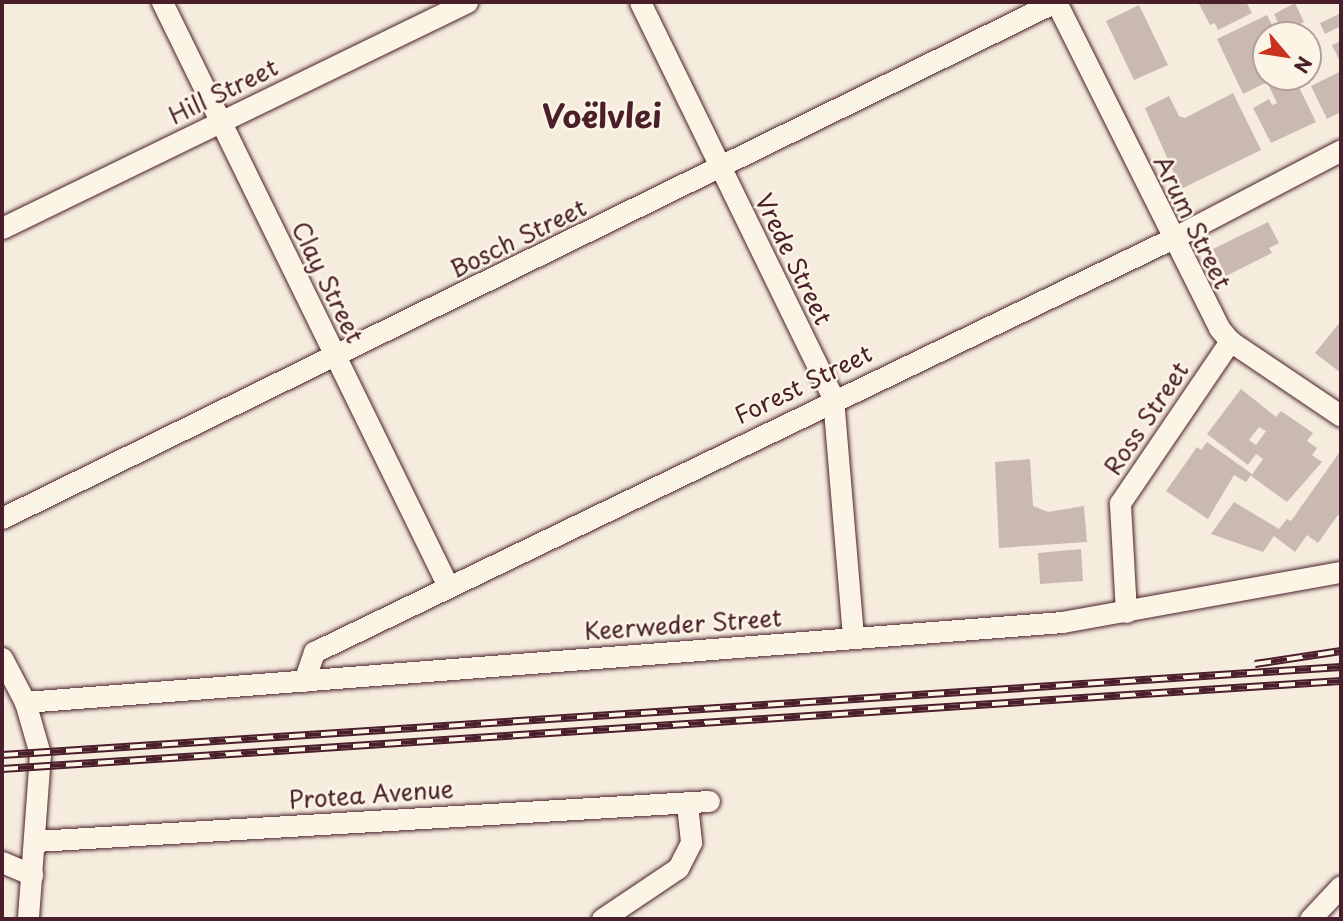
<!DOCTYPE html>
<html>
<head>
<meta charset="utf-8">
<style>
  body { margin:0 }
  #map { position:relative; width:1343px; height:921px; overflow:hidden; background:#f5ecde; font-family:"Playpen Sans",sans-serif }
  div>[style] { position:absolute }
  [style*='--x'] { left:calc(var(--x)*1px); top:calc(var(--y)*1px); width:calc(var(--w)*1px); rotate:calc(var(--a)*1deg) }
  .building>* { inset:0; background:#cab9b1 }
  .roads { filter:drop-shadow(0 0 2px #4a1f2b) drop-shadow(0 0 2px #4a1f2b) }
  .street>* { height:21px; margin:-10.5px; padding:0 10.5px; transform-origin:10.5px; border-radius:10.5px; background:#fcf5e5 }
  .rail>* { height:8px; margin-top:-4px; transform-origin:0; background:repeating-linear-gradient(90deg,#fcf5e5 0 16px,#4a1f2b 0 32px); box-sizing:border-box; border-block:2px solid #4a1f2b }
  span { translate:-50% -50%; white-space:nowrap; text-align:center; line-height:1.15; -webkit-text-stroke:5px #fcf5e5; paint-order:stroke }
  .street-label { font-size:24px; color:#4a1f2b }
  .district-label { font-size:32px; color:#4a1f2b; font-weight:700 }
  .frame { position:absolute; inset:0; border:4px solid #4a1f2b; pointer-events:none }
  .north { position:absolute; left:1252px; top:21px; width:70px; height:70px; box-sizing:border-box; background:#fcf5e5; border:2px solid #b59f9b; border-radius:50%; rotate:119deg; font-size:19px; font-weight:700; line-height:28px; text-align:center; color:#4a1f2b }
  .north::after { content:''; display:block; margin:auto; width:24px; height:32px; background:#c8321e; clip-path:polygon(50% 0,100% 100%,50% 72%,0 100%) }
</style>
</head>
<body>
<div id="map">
  <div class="building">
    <div style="clip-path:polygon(1198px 2px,1246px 2px,1252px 13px,1218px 30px,1215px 23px,1210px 25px)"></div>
    <div style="clip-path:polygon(1295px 3px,1304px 22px,1283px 33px,1274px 14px)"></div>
    <div style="clip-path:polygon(1139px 5px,1168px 65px,1134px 80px,1106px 21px)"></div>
    <div style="clip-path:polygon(1341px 13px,1341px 26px,1325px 34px,1320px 23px)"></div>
    <div style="clip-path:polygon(1267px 15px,1277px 35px,1266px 35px,1266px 77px,1294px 77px,1316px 122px,1271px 143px,1253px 108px,1269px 99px,1272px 105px,1277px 103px,1267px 82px,1243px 94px,1217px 39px)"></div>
    <div style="clip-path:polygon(1341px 41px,1341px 64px,1332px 45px)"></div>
    <div style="clip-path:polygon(1341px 71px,1341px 112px,1327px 119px,1311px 86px)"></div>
    <div style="clip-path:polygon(1233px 93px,1261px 150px,1181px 189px,1145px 108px,1169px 96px,1179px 116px,1185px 118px)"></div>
    <div style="clip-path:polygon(1268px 222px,1279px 243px,1269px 248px,1272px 253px,1226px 276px,1213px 249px)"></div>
    <div style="clip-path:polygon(1341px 321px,1341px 373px,1315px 353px)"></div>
    <div style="clip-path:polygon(evenodd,1241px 389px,1276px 417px,1281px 411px,1313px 433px,1307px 441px,1317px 448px,1312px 455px,1322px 462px,1287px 502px,1251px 476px,1263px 459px,1256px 454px,1248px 465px,1207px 434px,1241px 389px,1259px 427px,1266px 431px,1256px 445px,1249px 440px,1259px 427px)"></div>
    <div style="clip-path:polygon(1207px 442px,1252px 474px,1246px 482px,1234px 475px,1208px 519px,1166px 491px,1197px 447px,1201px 450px)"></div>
    <div style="clip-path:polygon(1339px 453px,1341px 517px,1338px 515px,1318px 543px,1307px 535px,1295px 552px,1274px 536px,1263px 552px,1211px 534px,1234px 502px,1279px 529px,1287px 519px,1291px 521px)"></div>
    <div style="clip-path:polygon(1030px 459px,1033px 506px,1048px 512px,1084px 506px,1087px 542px,999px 548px,995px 462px)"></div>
    <div style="clip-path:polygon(1081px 549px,1083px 581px,1040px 584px,1038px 553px)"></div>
  </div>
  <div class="roads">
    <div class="street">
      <div style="--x:162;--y:2;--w:650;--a:63.91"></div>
      <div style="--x:640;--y:2;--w:441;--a:64"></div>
      <div style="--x:833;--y:398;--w:240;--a:85.2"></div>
      <div style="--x:1056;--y:2;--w:364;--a:63.4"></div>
      <div style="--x:1219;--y:328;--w:17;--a:50"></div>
      <div style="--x:1230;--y:341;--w:134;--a:34"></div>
      <div style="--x:2;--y:228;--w:517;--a:-25.92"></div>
      <div style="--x:2;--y:518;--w:1173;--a:-26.11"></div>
      <div style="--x:1126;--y:612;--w:109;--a:-93.2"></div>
      <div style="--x:1120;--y:503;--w:196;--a:-55.8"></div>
      <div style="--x:2;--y:658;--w:50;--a:62.4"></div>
      <div style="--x:25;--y:702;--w:54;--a:73.9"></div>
      <div style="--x:40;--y:754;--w:165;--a:94.2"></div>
      <div style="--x:304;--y:681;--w:31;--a:-71"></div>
      <div style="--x:314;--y:652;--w:951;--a:-25.73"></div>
      <div style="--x:1171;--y:239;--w:192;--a:-27.6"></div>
      <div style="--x:25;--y:702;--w:1040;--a:-4.41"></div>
      <div style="--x:1062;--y:622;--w:283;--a:-10.2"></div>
      <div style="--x:36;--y:841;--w:674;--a:-3.4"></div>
      <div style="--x:2;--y:862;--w:33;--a:23"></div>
      <div style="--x:602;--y:919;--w:92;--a:-33.9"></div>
      <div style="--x:678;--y:868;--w:29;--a:-63"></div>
      <div style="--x:691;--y:842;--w:39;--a:-96"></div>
      <div style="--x:1310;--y:919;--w:45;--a:-46.8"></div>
    </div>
  </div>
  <div class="rail">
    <div style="--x:1255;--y:664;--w:87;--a:-8.6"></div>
    <div style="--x:2;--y:755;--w:1342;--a:-3.76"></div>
    <div style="--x:2;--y:769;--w:1342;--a:-3.76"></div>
  </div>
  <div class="street-label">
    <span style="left:223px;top:91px;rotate:-26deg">Hill Street</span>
    <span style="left:1193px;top:222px;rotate:64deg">Arum Street</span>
    <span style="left:518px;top:238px;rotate:-26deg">Bosch Street</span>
    <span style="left:794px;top:259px;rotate:64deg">Vrede Street</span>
    <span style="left:328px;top:282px;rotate:64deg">Clay Street</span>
    <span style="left:803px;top:384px;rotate:-26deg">Forest Street</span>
    <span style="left:1146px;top:418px;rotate:-56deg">Ross Street</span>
    <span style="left:683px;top:624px;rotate:-4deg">Keerweder Street</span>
    <span style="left:371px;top:794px;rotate:-4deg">Protea Avenue</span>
  </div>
  <div class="district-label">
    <span style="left:602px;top:115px">Voëlvlei</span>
  </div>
  <div class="frame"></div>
  <div class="north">N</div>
</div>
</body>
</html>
